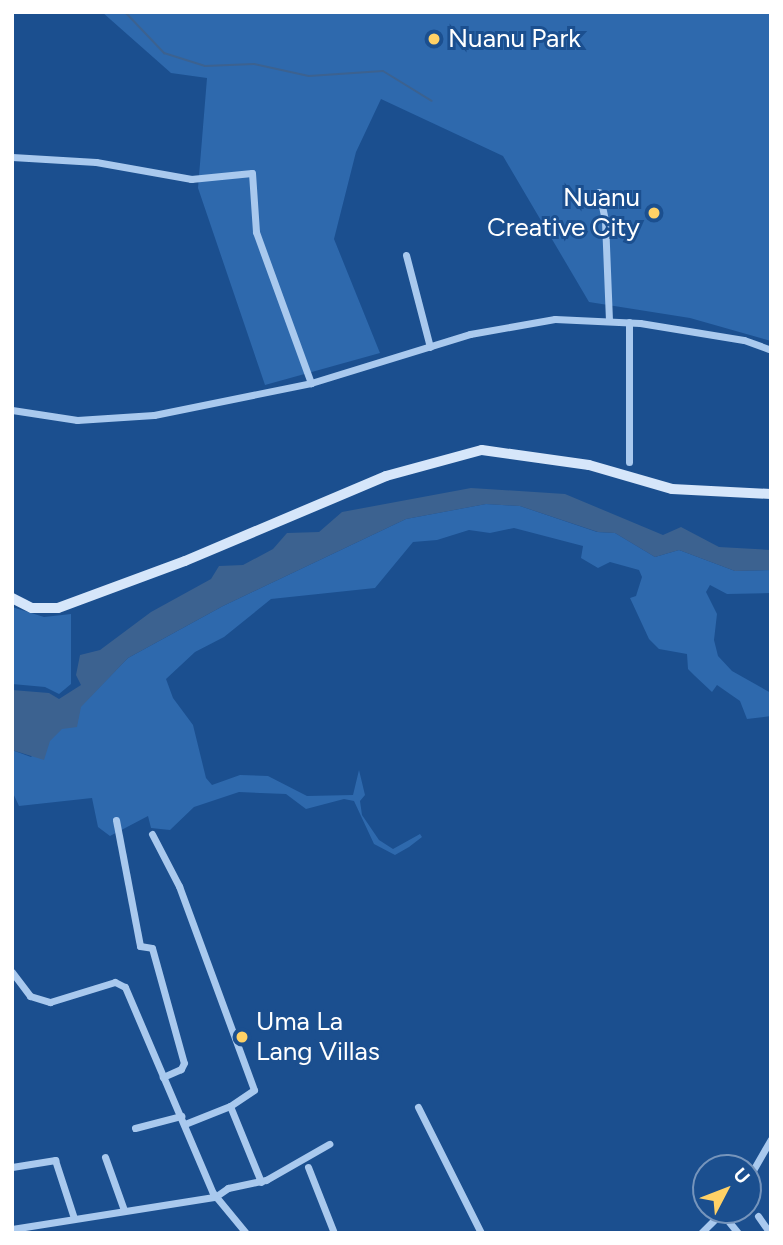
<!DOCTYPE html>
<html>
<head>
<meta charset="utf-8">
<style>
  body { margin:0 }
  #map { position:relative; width:783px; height:1245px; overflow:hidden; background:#1b4f8f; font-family:Figtree,sans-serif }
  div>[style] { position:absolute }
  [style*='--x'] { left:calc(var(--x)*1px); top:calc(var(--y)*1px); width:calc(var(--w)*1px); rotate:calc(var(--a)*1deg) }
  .green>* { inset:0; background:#2e69ad }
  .water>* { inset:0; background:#3c6290 }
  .stream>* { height:2px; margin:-1px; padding:0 1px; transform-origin:1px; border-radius:1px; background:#3c6290 }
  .street>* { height:7px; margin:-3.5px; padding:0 3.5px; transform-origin:3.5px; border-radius:3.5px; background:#a9c9ee }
  .secondary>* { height:10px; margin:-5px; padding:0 5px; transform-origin:5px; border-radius:5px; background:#d6e6fa }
  .dots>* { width:19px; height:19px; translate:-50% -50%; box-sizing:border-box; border:4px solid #1b4f8f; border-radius:50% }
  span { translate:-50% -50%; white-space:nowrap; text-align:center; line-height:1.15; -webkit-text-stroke:6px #1b4f8f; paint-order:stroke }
  .poi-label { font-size:26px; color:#fff }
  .left { translate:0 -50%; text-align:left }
  .right { translate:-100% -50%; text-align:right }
  .frame { position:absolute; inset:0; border:14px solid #fff; pointer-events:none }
  .north { position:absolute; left:692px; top:1154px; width:70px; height:70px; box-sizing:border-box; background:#1b4f8f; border:2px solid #7695bc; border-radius:50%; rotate:48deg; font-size:19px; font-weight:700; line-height:28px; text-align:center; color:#fff }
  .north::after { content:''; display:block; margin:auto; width:24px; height:32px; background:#ffd166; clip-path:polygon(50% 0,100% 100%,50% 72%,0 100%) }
</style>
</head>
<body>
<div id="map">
  <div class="green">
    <div style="clip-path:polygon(102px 12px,771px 12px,771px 341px,690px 318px,589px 302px,503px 156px,381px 99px,356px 152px,334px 239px,380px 353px,265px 385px,198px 188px,207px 78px,171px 73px)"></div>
    <div style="clip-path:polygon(486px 504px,520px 506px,597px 532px,615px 533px,655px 557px,679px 550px,735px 571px,771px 570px,771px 593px,727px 594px,710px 585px,706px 592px,717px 614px,714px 640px,718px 656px,732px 671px,771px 693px,771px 716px,747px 719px,740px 701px,717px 685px,712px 692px,695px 676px,688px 669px,687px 654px,659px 649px,649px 639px,630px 598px,636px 596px,642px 577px,639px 570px,610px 562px,598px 568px,581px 558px,583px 546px,514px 528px,490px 533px,469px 530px,437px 540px,413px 542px,375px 588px,271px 599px,224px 637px,195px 652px,166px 679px,173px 698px,193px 725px,206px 778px,212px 785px,240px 775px,268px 776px,307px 796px,353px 795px,359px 770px,365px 795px,360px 801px,362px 815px,379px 840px,393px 849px,420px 834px,422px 837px,409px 847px,395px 855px,374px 844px,354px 801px,344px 799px,306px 809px,286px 794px,239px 792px,194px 807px,170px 830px,151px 828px,148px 816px,110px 836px,98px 827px,92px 798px,19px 806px,12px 791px,12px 750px,31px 757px,128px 658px,223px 606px,406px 519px)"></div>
    <div style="clip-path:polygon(12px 607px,44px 617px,71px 614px,71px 684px,59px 694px,45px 687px,12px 684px)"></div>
  </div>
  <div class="water">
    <div style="clip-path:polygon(471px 488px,565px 494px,663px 535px,681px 527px,719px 547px,771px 550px,771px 570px,735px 571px,679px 550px,655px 557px,615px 533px,598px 532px,520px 506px,486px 504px,406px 519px,223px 606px,128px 658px,81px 707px,77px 727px,62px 729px,50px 741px,44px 760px,12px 750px,12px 690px,49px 693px,59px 699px,81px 685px,76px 675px,80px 655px,100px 650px,151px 612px,211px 579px,219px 566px,243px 565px,273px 549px,287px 533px,319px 532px,342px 512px)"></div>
  </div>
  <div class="stream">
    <div style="--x:125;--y:12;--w:57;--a:46.4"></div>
    <div style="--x:164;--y:53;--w:43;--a:17.6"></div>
    <div style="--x:205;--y:66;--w:49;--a:-2.3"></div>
    <div style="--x:254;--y:64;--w:56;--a:12.3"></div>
    <div style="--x:309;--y:76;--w:74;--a:-3.9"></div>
    <div style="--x:383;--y:71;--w:57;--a:31.5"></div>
  </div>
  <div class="street">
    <div style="--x:12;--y:157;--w:84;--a:3.4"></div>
    <div style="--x:96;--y:162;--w:97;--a:10.1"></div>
    <div style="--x:191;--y:179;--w:61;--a:-5.6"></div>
    <div style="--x:252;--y:173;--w:59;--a:86.1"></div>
    <div style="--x:256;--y:232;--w:161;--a:70"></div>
    <div style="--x:599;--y:192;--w:30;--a:78"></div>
    <div style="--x:605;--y:221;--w:98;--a:87.7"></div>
    <div style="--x:406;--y:255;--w:95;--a:75.4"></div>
    <div style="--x:12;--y:410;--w:66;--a:8.7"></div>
    <div style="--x:77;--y:420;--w:77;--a:-3.7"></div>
    <div style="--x:154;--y:415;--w:160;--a:-11.5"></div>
    <div style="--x:311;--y:383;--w:166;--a:-17.1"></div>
    <div style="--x:470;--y:334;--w:86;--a:-10"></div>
    <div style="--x:555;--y:319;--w:85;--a:2.7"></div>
    <div style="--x:640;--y:323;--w:105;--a:9.3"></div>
    <div style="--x:744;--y:340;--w:29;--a:20"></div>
    <div style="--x:629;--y:462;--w:140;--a:-90"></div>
    <div style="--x:116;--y:820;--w:128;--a:79.2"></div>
    <div style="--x:140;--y:946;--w:12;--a:9"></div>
    <div style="--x:152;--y:948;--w:119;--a:74.5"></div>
    <div style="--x:184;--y:1063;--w:7;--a:117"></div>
    <div style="--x:181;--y:1069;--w:20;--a:156"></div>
    <div style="--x:152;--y:834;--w:59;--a:62.6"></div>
    <div style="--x:179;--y:886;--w:217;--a:69.8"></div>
    <div style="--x:254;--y:1090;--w:29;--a:146"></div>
    <div style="--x:230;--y:1106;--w:48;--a:158.2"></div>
    <div style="--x:12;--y:972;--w:30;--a:53"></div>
    <div style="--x:30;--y:996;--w:21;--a:17"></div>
    <div style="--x:50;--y:1002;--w:68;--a:-17.1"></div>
    <div style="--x:115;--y:982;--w:11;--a:27"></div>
    <div style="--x:125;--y:987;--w:224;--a:66.9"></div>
    <div style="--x:213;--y:1193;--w:52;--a:50.5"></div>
    <div style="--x:230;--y:1106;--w:82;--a:67.8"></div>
    <div style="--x:418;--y:1107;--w:141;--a:63.4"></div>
    <div style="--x:135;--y:1128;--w:48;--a:-14.6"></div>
    <div style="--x:105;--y:1157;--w:56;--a:70.3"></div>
    <div style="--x:12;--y:1167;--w:44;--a:-9.2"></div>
    <div style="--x:55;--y:1160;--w:61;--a:71.9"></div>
    <div style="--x:308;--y:1167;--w:71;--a:68.5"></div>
    <div style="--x:748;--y:1179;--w:46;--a:-60.1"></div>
    <div style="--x:721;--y:1212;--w:27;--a:51"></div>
    <div style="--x:758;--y:1216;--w:21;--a:55"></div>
    <div style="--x:12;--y:1229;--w:206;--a:-9"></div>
    <div style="--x:215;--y:1197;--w:16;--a:-35"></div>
    <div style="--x:228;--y:1188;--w:39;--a:-12"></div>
    <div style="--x:266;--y:1180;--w:73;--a:-29.7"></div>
    <div style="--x:701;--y:1233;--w:33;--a:-45"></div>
  </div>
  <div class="secondary">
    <div style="--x:12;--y:598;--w:22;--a:27"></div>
    <div style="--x:32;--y:608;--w:26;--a:0"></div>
    <div style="--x:58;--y:608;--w:135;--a:-20.3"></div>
    <div style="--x:185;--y:561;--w:218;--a:-22.9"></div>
    <div style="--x:386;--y:476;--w:99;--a:-15.2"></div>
    <div style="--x:482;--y:450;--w:108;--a:8"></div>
    <div style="--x:589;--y:465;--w:86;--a:16.1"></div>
    <div style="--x:672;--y:489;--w:99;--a:2.9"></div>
  </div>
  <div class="dots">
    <div style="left:434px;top:39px;background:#ffd166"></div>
    <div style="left:654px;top:213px;background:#ffd166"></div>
    <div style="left:242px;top:1037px;background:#ffd166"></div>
  </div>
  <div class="poi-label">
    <span class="left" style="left:448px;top:39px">Nuanu Park</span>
    <span class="right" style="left:640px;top:213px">Nuanu<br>Creative City</span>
    <span class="left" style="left:256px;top:1037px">Uma La<br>Lang Villas</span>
  </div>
  <div class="frame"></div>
  <div class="north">U</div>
</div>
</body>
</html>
